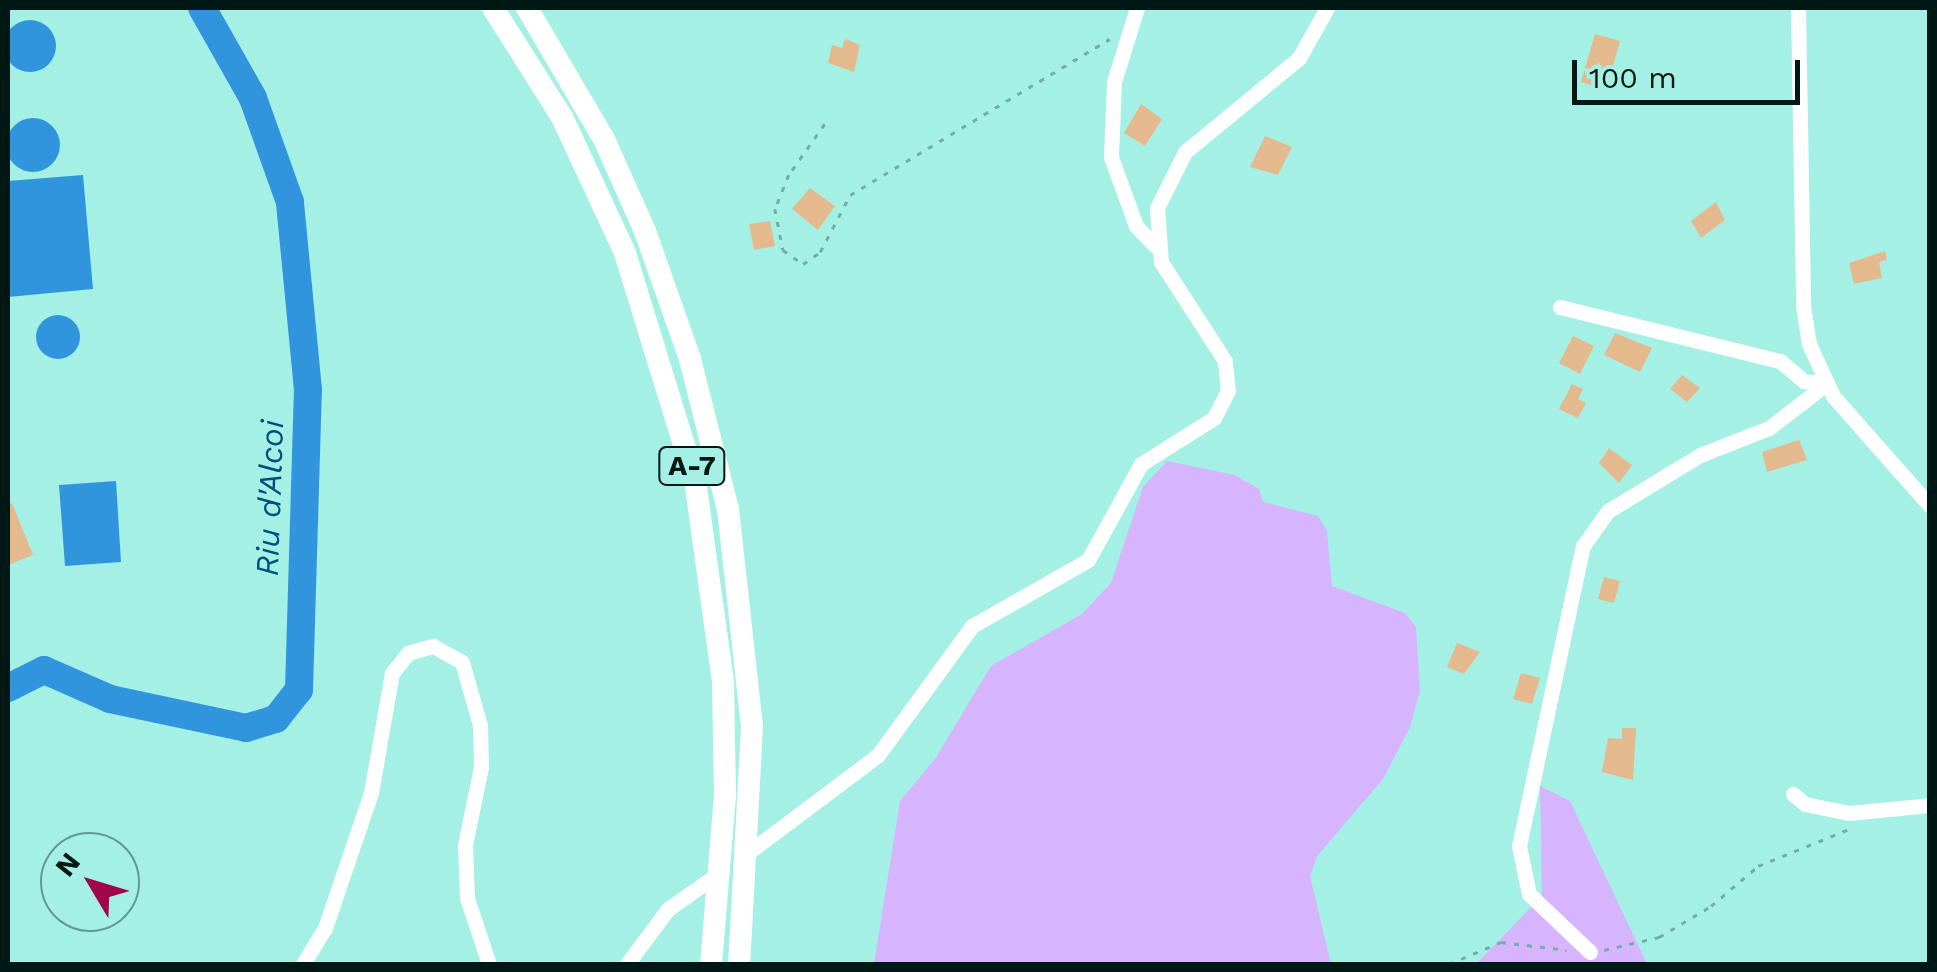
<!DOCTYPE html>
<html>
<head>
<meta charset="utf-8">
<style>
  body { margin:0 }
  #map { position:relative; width:1937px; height:972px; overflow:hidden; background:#a4f0e5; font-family:"Work Sans",sans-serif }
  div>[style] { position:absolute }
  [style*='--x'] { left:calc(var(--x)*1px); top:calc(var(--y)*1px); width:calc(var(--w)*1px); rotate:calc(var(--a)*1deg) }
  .green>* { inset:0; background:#d6b5fe }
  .water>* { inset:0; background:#3195de }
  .round { border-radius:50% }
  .river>* { height:28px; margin:-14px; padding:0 14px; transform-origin:14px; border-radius:14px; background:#3195de }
  .building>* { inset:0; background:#e5b98e }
  .path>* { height:2.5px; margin-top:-1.25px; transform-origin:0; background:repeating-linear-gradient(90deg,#72aea6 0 5px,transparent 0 13px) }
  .minor>* { height:15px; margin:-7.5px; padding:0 7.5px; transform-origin:7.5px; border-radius:7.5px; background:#fff }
  .highway>* { height:22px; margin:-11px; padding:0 11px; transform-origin:11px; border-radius:11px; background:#fff }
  span { translate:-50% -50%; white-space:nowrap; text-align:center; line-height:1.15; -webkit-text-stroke:9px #a4f0e5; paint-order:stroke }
  .shield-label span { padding:2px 8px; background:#a4f0e5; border:2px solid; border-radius:8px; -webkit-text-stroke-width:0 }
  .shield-label { font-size:28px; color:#001815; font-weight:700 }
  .water-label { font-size:32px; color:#004e7d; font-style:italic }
  .frame { position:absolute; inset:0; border:10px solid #001815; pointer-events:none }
  .north { position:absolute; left:40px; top:832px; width:100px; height:100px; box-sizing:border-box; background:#a4f0e5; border:2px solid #629a92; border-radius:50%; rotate:308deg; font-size:28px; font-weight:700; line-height:40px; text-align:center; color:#001815 }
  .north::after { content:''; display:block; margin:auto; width:35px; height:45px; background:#a00649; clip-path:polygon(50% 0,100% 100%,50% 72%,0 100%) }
  .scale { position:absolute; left:1572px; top:60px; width:228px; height:45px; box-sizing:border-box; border:5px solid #001815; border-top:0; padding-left:12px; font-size:30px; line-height:35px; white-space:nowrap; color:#001815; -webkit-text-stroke:8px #a4f0e5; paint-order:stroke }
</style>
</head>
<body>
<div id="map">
  <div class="green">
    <div style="clip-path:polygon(1167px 461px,1235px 475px,1259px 489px,1263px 502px,1318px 516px,1327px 531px,1332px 586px,1405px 613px,1416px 627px,1420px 691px,1410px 727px,1383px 779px,1317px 856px,1310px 876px,1331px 964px,874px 964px,900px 801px,935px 759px,991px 666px,1082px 614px,1111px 583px,1143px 487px)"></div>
    <div style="clip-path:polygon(1540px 786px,1570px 801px,1647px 964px,1476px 964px,1542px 896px)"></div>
  </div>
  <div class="water">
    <div class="round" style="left:4px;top:20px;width:52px;height:52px"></div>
    <div class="round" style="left:6px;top:118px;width:54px;height:54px"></div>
    <div style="clip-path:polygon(83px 175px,93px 289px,8px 297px,8px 181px)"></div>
    <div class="round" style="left:36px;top:315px;width:44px;height:44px"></div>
    <div style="clip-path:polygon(116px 481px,121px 562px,65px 566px,59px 485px)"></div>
  </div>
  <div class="river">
    <div style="--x:8;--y:688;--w:40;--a:-26.6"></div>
    <div style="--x:44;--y:670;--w:72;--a:23.7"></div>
    <div style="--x:110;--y:699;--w:139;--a:12"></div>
    <div style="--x:246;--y:728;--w:31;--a:-17"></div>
    <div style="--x:276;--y:719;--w:37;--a:-52"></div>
    <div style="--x:299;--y:690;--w:300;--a:-88.3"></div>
    <div style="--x:308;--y:390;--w:189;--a:-95.5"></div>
    <div style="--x:290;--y:202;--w:110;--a:-109.6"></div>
    <div style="--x:253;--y:98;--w:103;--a:-119.5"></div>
  </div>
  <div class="building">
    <div style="clip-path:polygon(1595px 34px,1620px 41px,1606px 90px,1581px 82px)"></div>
    <div style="clip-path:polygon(845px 39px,860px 45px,854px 72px,828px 63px,832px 45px,842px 48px)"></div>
    <div style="clip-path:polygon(1141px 104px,1162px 119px,1145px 146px,1124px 133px)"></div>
    <div style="clip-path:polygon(1265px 136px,1292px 147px,1278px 175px,1250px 167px)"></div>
    <div style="clip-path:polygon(810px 188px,835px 206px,818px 230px,792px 209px)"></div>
    <div style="clip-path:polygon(1716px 202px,1725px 220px,1701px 238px,1691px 221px)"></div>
    <div style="clip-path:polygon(770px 221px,775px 246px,754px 250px,749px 224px)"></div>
    <div style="clip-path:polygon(1885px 251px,1887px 260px,1879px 262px,1882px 278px,1854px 284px,1849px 263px)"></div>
    <div style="clip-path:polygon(1615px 333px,1652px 348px,1640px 372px,1604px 355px)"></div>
    <div style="clip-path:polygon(1573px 336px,1594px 346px,1580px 374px,1559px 363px)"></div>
    <div style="clip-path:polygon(1682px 375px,1700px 388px,1687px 402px,1670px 389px)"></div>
    <div style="clip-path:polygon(1572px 384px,1583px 389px,1578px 399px,1586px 403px,1578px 418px,1559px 409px)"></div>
    <div style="clip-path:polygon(1799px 440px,1807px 460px,1767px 472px,1762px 452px)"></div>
    <div style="clip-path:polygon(1609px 448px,1632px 465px,1619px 483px,1599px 463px)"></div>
    <div style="clip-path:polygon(12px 503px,33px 555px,8px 565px,8px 505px)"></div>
    <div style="clip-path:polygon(1604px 577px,1620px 581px,1614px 603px,1598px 599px)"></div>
    <div style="clip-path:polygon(1457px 643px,1480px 652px,1464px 674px,1447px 667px)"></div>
    <div style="clip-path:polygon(1521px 673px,1540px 678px,1532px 704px,1513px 699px)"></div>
    <div style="clip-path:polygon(1622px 728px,1636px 728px,1633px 780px,1602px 772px,1608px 738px,1622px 739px)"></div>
  </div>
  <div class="path">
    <div style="--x:825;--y:124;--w:62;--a:125.2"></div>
    <div style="--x:789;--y:175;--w:37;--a:112"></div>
    <div style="--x:775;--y:209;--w:42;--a:79"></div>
    <div style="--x:783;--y:250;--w:24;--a:35"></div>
    <div style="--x:803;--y:264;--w:21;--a:-35"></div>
    <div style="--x:820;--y:252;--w:64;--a:-62.2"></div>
    <div style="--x:850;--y:195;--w:303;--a:-31"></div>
    <div style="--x:1604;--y:950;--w:57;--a:-13.3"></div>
    <div style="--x:1659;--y:937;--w:61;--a:-30.8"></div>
    <div style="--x:1711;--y:906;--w:62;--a:-40.4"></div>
    <div style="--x:1758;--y:866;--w:98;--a:-22.1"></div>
    <div style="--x:1449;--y:964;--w:56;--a:-22.9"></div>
    <div style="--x:1501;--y:942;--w:66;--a:6.9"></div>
  </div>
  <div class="minor">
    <div style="--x:1137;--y:8;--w:77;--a:107.3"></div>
    <div style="--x:1114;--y:82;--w:75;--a:92.3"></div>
    <div style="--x:1111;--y:157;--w:73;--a:70.1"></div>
    <div style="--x:1136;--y:226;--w:28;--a:46"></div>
    <div style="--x:1798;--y:8;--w:298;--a:89"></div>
    <div style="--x:1803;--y:306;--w:38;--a:81"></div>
    <div style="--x:1809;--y:344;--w:57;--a:65.2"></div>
    <div style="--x:1833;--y:396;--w:147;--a:48.6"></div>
    <div style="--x:1560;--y:307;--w:227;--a:13.8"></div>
    <div style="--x:1780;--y:361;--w:31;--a:40"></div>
    <div style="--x:1804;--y:381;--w:22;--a:8"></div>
    <div style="--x:1793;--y:794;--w:16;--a:40"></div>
    <div style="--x:1805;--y:804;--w:45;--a:11.6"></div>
    <div style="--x:1849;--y:813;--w:81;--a:-5.6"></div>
    <div style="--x:741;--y:858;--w:171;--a:-36.9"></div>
    <div style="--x:878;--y:755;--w:160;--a:-53.9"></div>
    <div style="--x:972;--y:626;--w:133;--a:-29.6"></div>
    <div style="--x:1088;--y:560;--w:110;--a:-61.1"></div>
    <div style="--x:1141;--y:464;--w:86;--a:-32.2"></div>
    <div style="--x:1214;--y:418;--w:30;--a:-63"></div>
    <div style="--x:1228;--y:391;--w:30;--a:-96"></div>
    <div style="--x:1225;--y:361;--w:118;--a:-122.9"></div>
    <div style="--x:1161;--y:262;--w:54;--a:-94.2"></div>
    <div style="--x:1157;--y:208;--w:63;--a:-63.4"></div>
    <div style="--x:1185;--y:152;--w:148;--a:-39.5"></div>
    <div style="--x:1299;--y:58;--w:57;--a:-60.8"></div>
    <div style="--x:1590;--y:952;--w:84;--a:-136.4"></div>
    <div style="--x:1529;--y:894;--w:49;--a:-101.8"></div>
    <div style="--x:1519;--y:846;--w:307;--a:-78"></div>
    <div style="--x:1583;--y:546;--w:43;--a:-54.5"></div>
    <div style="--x:1608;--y:511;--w:108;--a:-31.3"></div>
    <div style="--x:1700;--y:455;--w:74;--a:-21.4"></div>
    <div style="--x:1769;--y:428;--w:72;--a:-37.7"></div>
    <div style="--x:303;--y:964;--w:42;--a:-58.6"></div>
    <div style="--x:325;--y:928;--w:143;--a:-71.2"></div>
    <div style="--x:371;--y:793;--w:122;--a:-80.1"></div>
    <div style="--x:392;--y:673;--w:26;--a:-51"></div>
    <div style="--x:408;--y:653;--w:26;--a:-16"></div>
    <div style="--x:433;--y:646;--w:33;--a:29"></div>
    <div style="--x:462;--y:662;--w:66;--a:74.1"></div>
    <div style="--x:480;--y:725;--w:42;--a:88.6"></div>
    <div style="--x:481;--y:767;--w:80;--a:101.6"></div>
    <div style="--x:465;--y:845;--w:53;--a:87.8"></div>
    <div style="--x:467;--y:898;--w:70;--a:71.6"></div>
    <div style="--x:627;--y:964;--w:69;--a:-53.3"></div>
    <div style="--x:668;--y:909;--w:66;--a:-35.1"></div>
  </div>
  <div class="highway">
    <div style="--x:493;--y:8;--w:129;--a:57.7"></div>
    <div style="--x:562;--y:117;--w:150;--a:65.1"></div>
    <div style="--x:625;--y:253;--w:238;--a:72.9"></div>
    <div style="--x:695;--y:480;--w:203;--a:82.1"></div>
    <div style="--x:723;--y:681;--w:114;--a:89"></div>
    <div style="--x:725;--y:795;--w:170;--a:94.7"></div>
    <div style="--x:527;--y:8;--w:152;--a:59.6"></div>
    <div style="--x:604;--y:139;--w:101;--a:66"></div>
    <div style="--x:645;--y:231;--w:136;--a:70.6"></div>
    <div style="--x:690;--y:359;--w:155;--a:75.8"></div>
    <div style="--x:728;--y:509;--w:219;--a:83.7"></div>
    <div style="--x:752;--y:727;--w:237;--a:93.1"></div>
  </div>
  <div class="shield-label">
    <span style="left:692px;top:466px">A-7</span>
  </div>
  <div class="water-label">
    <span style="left:270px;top:498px;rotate:-88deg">Riu d'Alcoi</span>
  </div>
  <div class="frame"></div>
  <div class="north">N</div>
  <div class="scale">100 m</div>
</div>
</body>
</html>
